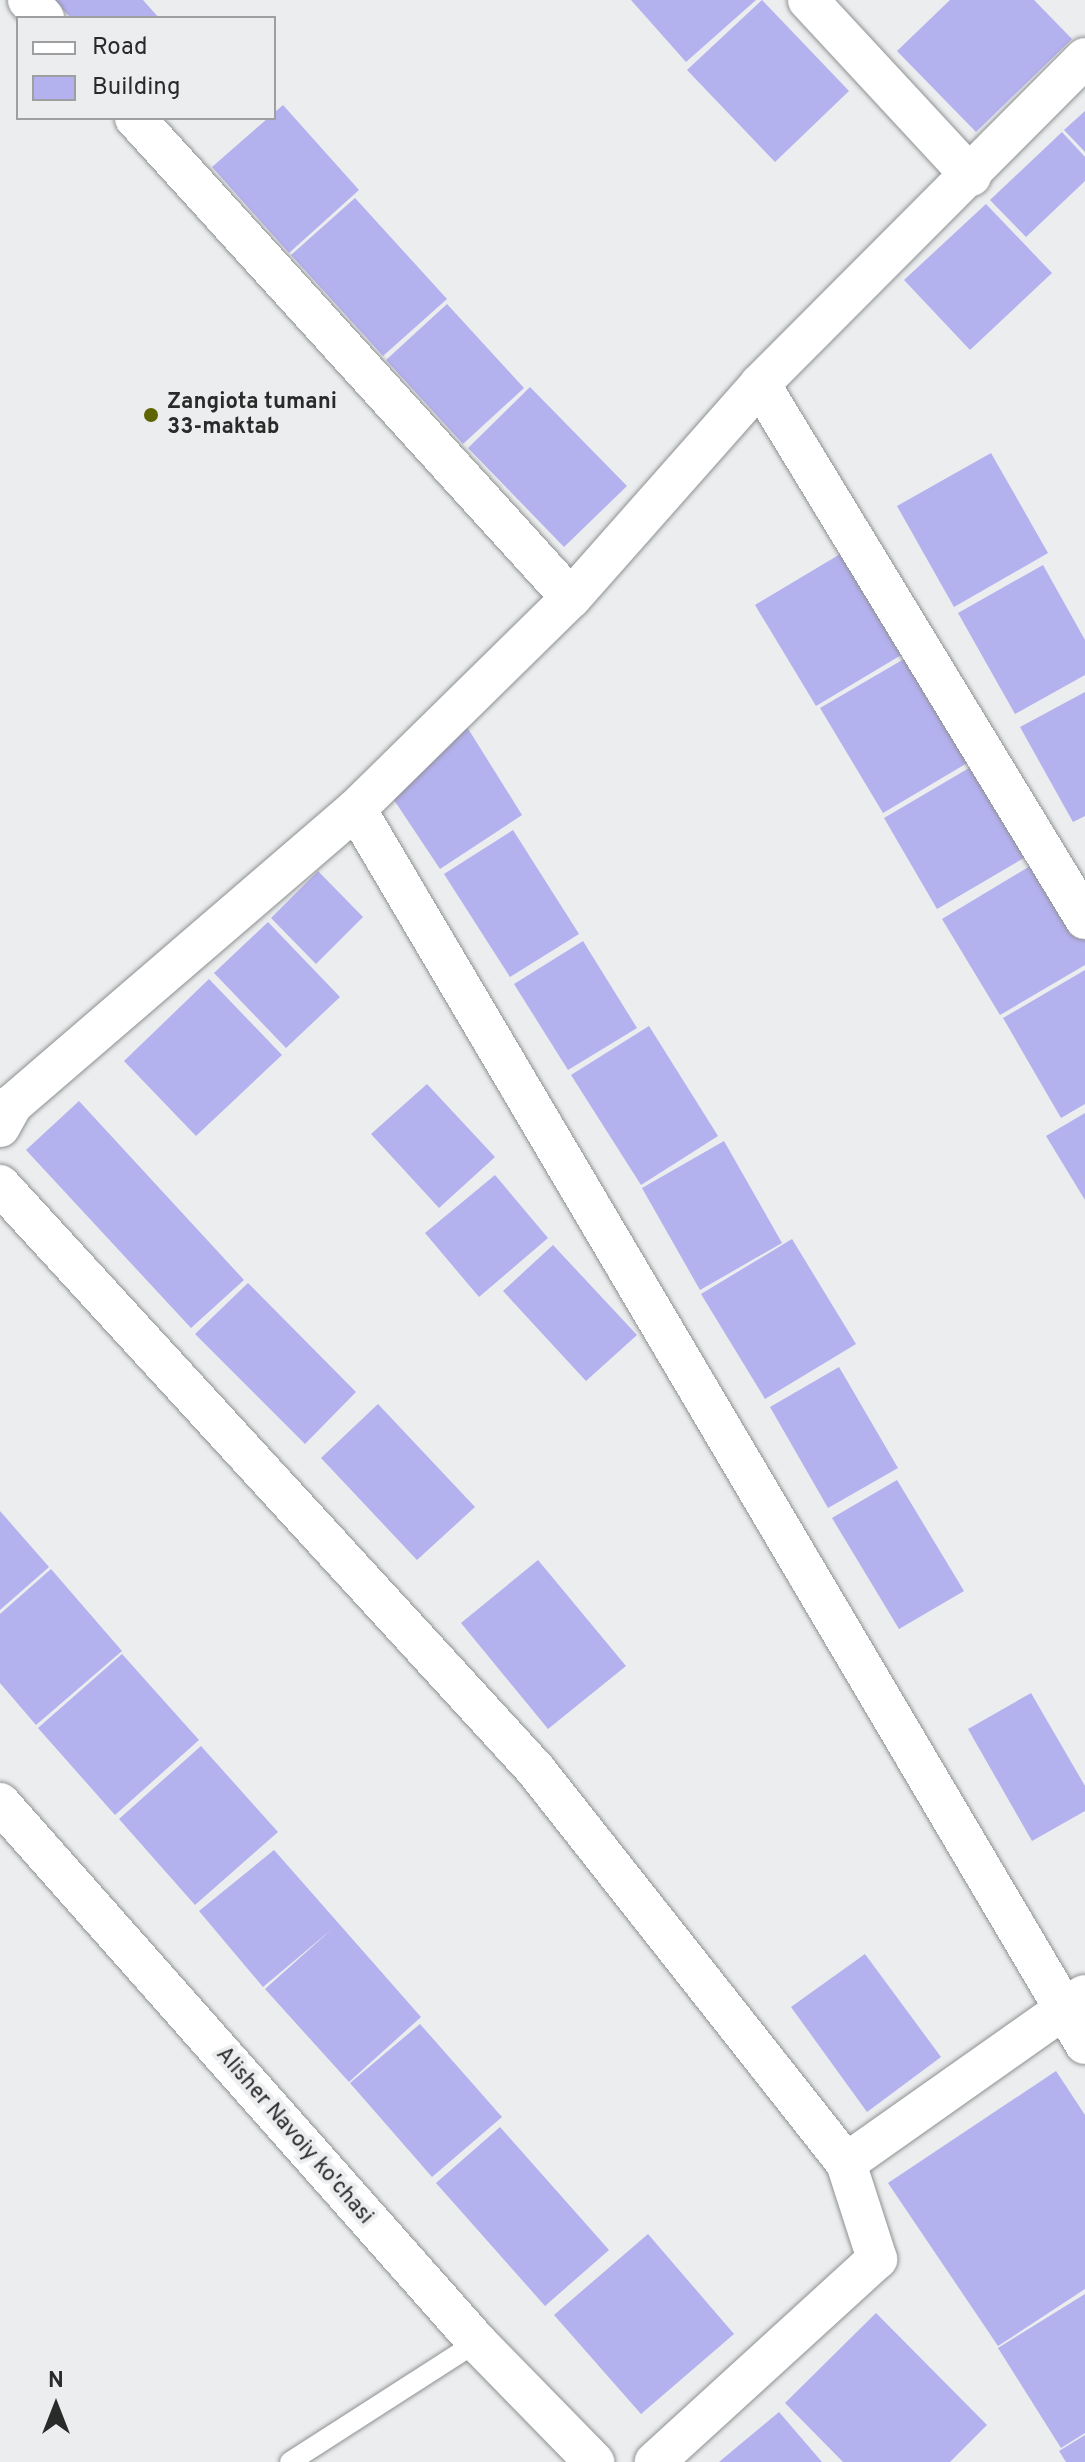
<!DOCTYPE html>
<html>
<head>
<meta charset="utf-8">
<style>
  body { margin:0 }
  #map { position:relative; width:1085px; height:2462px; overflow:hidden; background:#ebedee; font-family:Overpass,sans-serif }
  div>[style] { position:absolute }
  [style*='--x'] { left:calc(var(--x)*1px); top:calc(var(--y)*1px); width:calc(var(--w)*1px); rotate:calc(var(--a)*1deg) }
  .building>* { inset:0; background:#b4b1ef }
  .roads { filter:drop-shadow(0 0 2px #8e9092) drop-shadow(0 0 2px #8e9092) }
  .service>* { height:20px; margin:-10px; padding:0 10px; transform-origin:10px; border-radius:10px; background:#fff }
  .minor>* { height:40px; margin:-20px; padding:0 20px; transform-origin:20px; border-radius:20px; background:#fff }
  .dots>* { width:22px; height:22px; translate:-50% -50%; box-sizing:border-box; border:4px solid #ebedee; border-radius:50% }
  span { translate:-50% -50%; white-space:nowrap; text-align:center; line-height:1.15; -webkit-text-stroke:8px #ebedee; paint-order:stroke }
  .poi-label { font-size:22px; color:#292a2a; font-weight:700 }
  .left { translate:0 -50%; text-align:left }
  .street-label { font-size:22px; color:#292a2a }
  .legend { position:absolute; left:16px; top:16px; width:260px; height:104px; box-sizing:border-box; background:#ebedee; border:2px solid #9d9fa0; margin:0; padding:10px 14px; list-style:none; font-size:24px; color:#292a2a }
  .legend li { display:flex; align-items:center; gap:16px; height:40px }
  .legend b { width:40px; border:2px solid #9d9fa0 }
  .north { position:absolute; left:16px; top:2366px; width:80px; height:80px; -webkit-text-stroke:6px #ebedee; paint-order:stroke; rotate:0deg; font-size:22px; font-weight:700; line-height:32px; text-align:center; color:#292a2a }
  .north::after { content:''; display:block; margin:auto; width:28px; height:36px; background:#292a2a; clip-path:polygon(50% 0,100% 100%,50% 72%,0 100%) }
</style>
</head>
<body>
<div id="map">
  <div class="building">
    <div style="clip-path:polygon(53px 0,143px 0,159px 18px,71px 18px)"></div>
    <div style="clip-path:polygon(631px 0,756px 0,686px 62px)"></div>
    <div style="clip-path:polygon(762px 0,849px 91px,775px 162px,687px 70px)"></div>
    <div style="clip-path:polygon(950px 0,1034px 0,1072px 39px,976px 132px,897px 51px)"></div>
    <div style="clip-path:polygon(283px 105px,359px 190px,289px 253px,212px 167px)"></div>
    <div style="clip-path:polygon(1085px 111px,1085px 152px,1064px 130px)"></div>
    <div style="clip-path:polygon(1062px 132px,1085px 157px,1085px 181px,1026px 237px,990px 200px)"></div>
    <div style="clip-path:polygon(355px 198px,447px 299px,383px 356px,291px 255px)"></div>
    <div style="clip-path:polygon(986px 204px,1052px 273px,970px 350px,904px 280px)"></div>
    <div style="clip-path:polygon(447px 304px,524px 388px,463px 444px,386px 360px)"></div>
    <div style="clip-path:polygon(530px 387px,627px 486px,564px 547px,468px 448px)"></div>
    <div style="clip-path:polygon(991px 453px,1048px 553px,954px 607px,897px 506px)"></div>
    <div style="clip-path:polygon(852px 547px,913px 648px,816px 706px,755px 605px)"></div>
    <div style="clip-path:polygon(1043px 565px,1085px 640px,1085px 675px,1015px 714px,958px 613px)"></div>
    <div style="clip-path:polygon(916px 652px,979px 756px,883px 813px,820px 708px)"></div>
    <div style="clip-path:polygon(1085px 692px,1085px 816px,1073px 822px,1020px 727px)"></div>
    <div style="clip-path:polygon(467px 727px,522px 815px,440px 869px,390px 794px)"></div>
    <div style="clip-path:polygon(981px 761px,1034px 852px,937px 909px,884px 818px)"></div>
    <div style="clip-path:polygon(513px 830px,579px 934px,510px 977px,444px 874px)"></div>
    <div style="clip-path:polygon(1040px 860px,1085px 935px,1085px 965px,1000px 1015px,942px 919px)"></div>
    <div style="clip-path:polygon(318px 871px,363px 917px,316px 964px,271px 918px)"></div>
    <div style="clip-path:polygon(268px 922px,340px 997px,286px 1048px,214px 973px)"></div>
    <div style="clip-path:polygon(583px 941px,637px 1028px,568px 1070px,514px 984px)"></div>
    <div style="clip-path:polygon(1085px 970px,1085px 1104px,1061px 1118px,1003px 1018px)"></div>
    <div style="clip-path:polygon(209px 979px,282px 1055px,196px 1136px,124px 1061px)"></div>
    <div style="clip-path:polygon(649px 1026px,718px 1136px,641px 1185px,571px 1075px)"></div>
    <div style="clip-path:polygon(427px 1084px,495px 1157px,439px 1208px,371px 1134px)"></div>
    <div style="clip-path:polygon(79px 1101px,244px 1280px,191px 1328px,26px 1150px)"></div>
    <div style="clip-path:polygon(1085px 1113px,1085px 1200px,1046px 1136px)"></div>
    <div style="clip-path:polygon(724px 1141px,782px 1243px,700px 1290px,642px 1188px)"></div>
    <div style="clip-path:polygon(495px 1175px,548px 1238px,479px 1297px,425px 1233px)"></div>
    <div style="clip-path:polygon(792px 1239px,856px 1344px,765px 1399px,701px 1294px)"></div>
    <div style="clip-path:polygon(553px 1245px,637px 1335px,586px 1381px,503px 1291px)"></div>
    <div style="clip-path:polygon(248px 1283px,356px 1392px,305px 1444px,195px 1334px)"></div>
    <div style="clip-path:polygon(839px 1367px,898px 1468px,828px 1508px,770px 1407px)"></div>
    <div style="clip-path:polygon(378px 1404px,475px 1507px,417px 1560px,321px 1458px)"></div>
    <div style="clip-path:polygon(897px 1480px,964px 1591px,899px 1629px,832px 1518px)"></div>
    <div style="clip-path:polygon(0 1511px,49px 1567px,0 1610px)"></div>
    <div style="clip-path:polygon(538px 1560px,626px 1666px,548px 1729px,461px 1623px)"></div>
    <div style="clip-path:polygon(51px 1569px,122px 1651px,36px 1725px,0 1683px,0 1614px)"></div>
    <div style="clip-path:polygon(122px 1654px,199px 1740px,115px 1815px,38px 1728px)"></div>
    <div style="clip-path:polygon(1031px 1693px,1085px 1786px,1085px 1811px,1032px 1841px,968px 1729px)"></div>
    <div style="clip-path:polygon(201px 1746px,278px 1832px,195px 1905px,119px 1819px)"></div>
    <div style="clip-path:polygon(274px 1850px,421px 2017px,349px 2082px,265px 1989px,332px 1929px,263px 1987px,199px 1911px)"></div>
    <div style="clip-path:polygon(865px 1954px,941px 2057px,867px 2112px,791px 2007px)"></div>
    <div style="clip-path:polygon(420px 2024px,502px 2117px,432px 2177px,350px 2083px)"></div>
    <div style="clip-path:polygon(1056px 2071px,1085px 2115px,1085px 2289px,998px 2346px,888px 2183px)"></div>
    <div style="clip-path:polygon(500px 2127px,609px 2250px,545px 2306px,436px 2183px)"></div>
    <div style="clip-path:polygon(648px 2234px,734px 2334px,641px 2414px,554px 2315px)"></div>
    <div style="clip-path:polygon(1085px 2294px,1085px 2433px,1061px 2448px,998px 2348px)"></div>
    <div style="clip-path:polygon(876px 2313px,987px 2425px,950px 2462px,843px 2462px,785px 2403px)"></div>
    <div style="clip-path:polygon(779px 2412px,822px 2462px,719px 2462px)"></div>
    <div style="clip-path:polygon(1085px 2435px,1085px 2462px,1066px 2462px,1059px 2451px)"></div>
  </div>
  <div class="roads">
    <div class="service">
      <div style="--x:290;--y:2462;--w:222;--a:-32.7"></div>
    </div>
    <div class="minor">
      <div style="--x:28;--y:0;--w:24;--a:48"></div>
      <div style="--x:808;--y:0;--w:240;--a:47.2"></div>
      <div style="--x:135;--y:118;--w:648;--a:47.75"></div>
      <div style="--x:760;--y:384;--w:626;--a:58.72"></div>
      <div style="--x:356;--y:809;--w:1434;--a:59.45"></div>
      <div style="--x:0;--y:1127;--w:26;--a:-61"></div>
      <div style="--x:13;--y:1104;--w:452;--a:-40.7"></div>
      <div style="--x:356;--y:809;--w:301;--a:-44.5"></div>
      <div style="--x:571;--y:598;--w:286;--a:-48.5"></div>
      <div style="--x:760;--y:384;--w:460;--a:-45.1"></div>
      <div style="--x:0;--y:1185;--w:792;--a:47.51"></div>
      <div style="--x:535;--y:1769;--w:502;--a:51.71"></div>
      <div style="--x:846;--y:2163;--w:101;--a:72.1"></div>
      <div style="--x:877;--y:2259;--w:301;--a:137.6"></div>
      <div style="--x:0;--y:1803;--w:720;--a:48.49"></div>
      <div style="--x:477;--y:2342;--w:168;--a:45.7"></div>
      <div style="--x:846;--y:2163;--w:291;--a:-35.2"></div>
    </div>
  </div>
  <div class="dots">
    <div style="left:151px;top:415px;background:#5d6401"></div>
  </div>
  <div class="poi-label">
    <span class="left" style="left:167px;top:415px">Zangiota tumani<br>33-maktab</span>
  </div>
  <div class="street-label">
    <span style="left:294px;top:2136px;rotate:49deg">Alisher Navoiy ko'chasi</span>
  </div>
  <ul class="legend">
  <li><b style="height:10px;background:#fff"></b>Road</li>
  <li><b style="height:22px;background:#b4b1ef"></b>Building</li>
  </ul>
  <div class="north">N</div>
</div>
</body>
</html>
